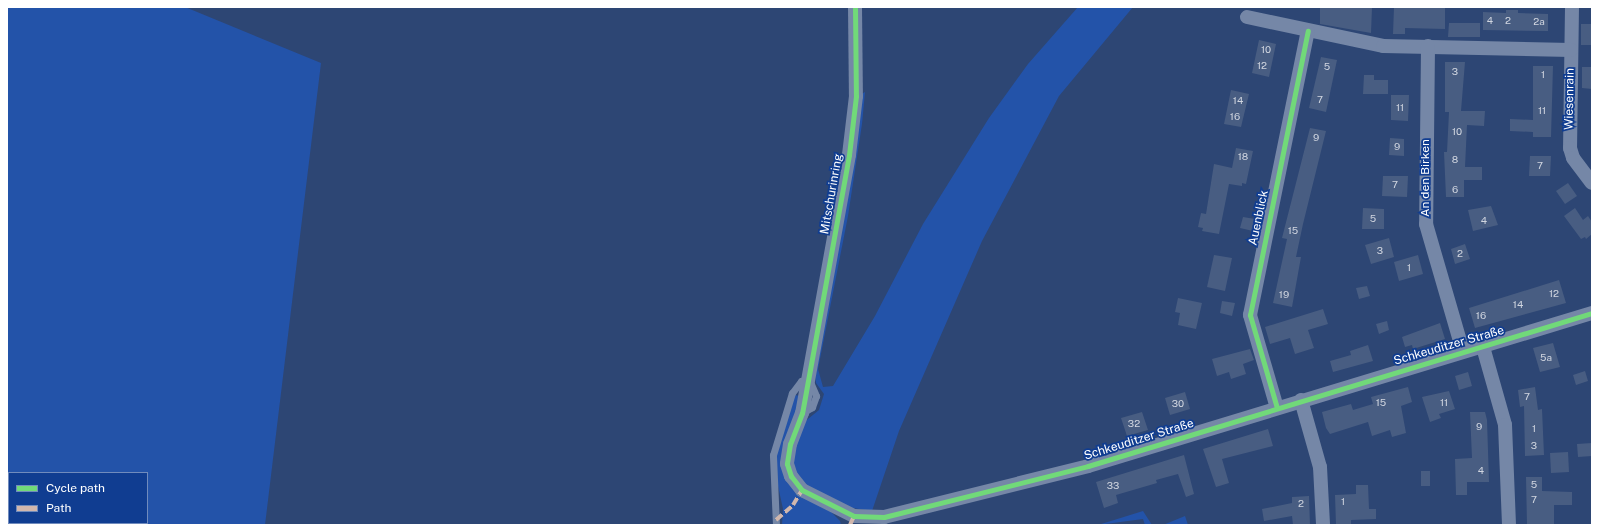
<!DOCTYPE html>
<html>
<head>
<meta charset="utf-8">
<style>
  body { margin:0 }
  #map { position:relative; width:1599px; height:532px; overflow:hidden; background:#2d4674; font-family:"Public Sans",sans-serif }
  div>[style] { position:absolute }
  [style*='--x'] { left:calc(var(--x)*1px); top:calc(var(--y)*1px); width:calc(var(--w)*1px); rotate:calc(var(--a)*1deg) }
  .green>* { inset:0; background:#2353a9 }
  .building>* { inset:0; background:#485d82 }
  .service>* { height:7px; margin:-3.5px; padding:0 3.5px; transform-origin:3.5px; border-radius:3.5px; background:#7587a7 }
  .minor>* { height:14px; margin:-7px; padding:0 7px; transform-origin:7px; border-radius:7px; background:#7587a7 }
  .quiet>* { height:4px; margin-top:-2px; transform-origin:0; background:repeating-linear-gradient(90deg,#d1b7ad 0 8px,transparent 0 12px) }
  .cycleway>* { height:5px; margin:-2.5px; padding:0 2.5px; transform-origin:2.5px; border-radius:2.5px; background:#71d979 }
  span { translate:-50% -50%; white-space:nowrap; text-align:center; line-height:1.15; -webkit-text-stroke:3.5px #103d91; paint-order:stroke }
  .number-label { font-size:10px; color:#d1d6e0 }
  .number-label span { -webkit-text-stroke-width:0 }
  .street-label { font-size:12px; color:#fff }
  .frame { position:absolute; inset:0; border:8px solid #fff; pointer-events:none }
  .legend { position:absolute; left:8px; top:472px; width:140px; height:52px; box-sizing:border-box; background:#103d91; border:1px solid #708bbd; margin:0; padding:5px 7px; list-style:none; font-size:12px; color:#fff }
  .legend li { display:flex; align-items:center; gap:8px; height:20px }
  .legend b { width:20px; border:1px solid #708bbd }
</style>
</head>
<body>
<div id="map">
  <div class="green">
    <div style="clip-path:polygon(evenodd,7px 7px,185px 7px,321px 63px,265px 525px,7px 525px,7px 7px,9px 473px,147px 473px,147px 523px,9px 523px,9px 473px)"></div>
    <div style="clip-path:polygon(1078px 7px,1133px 7px,1059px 96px,982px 241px,899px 431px,872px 511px,846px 507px,810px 489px,794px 471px,792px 454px,803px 423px,819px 410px,824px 394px,816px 383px,815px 376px,860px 95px,865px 92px,862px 124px,848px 216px,818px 369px,823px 387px,833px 386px,875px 316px,923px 224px,989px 118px,1028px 64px)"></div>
    <div style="clip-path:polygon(795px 395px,800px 396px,784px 464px,840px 521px,841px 525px,782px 525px,783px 509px,778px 486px,776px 456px)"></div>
    <div style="clip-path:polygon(1143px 511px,1152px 525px,1145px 525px,1143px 519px,1098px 525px)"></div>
    <div style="clip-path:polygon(1185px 516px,1188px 525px,1163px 525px)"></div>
  </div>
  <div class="building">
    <div style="clip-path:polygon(1320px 7px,1372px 7px,1371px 33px,1320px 24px)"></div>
    <div style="clip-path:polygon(1394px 7px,1445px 7px,1445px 29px,1405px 28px,1405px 34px,1393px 34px)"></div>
    <div style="clip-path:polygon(1506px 10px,1518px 10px,1518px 13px,1548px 14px,1548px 31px,1483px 30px,1483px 12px,1506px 13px)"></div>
    <div style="clip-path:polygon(1449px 23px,1480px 23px,1480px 37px,1448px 37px)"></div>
    <div style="clip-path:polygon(1581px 24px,1592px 24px,1592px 45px,1581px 45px)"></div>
    <div style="clip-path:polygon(1259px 40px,1276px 44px,1269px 77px,1252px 73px)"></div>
    <div style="clip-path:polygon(1321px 57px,1337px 60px,1326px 112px,1309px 108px)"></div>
    <div style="clip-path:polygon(1445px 62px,1465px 62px,1461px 111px,1485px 111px,1484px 126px,1467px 125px,1465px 167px,1482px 167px,1482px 180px,1464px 180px,1464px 197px,1446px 197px,1444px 152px,1447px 152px,1449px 112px,1445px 112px)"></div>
    <div style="clip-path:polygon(1533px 66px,1553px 66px,1551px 137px,1533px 137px,1533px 132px,1510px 131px,1510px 119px,1533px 120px)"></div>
    <div style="clip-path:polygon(1582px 67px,1592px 67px,1592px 89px,1582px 88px)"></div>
    <div style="clip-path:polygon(1364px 75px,1374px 75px,1374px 80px,1388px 80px,1388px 94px,1363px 94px)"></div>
    <div style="clip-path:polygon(1231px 90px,1249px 94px,1241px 127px,1224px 124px)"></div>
    <div style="clip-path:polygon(1391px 95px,1409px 95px,1408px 121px,1391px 120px)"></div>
    <div style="clip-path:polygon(1310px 128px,1326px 131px,1303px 224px,1296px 257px,1301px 257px,1292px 307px,1273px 303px,1287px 239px,1282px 238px)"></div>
    <div style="clip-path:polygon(1390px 138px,1404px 139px,1404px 156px,1389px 155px)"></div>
    <div style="clip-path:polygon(1236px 148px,1253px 151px,1246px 184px,1242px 183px,1242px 186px,1229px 184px,1219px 234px,1202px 231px,1203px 228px,1198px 227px,1201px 213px,1206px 214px,1214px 164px,1232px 168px)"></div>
    <div style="clip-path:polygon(1530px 156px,1551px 156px,1550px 176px,1529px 176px)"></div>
    <div style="clip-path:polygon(1383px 176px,1408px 176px,1407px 197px,1382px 196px)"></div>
    <div style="clip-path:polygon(1568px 183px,1577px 196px,1565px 204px,1556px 191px)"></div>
    <div style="clip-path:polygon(1491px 206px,1498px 225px,1473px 231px,1468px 210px)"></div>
    <div style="clip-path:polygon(1363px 208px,1384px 209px,1384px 229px,1362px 229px)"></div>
    <div style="clip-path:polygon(1575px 208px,1583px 220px,1588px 216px,1592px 222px,1592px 234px,1586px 239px,1585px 237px,1581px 239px,1564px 216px)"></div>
    <div style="clip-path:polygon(1243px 217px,1255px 219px,1253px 231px,1240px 228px)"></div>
    <div style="clip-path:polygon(1389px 238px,1394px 257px,1371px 264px,1365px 245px)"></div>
    <div style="clip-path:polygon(1465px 244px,1470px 259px,1455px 264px,1451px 249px)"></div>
    <div style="clip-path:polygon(1214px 255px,1232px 258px,1225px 291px,1207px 287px)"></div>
    <div style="clip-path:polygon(1418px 255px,1423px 274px,1399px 281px,1394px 262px)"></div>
    <div style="clip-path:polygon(1559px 280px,1566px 303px,1475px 328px,1469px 308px)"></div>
    <div style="clip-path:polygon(1367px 286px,1370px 296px,1359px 299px,1356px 288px)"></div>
    <div style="clip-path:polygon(1178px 298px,1202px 303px,1196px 329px,1178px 325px,1180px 313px,1175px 312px)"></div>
    <div style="clip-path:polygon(1222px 301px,1235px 303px,1232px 316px,1220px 313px)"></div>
    <div style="clip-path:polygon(1323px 309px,1328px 324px,1308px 330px,1314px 348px,1295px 354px,1290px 338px,1270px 344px,1265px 327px)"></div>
    <div style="clip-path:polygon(1387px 321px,1389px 330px,1379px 334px,1376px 324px)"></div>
    <div style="clip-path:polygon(1440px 323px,1445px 339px,1413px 349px,1412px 345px,1405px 347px,1402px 337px)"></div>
    <div style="clip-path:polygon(1553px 343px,1560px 367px,1540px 372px,1533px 348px)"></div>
    <div style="clip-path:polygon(1368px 345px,1373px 361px,1333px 372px,1330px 361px,1351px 355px,1350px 351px)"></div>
    <div style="clip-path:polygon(1250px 349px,1254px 360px,1243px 364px,1246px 374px,1231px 379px,1229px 372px,1217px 376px,1212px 359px)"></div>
    <div style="clip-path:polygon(1585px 371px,1588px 381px,1576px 385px,1573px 375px)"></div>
    <div style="clip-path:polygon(1468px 372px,1472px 386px,1459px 390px,1455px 376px)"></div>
    <div style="clip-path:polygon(1408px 387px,1412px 402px,1401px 406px,1406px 433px,1392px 437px,1390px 430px,1372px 436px,1368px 422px,1330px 434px,1326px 428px,1322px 412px,1351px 404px,1353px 410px,1373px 404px,1371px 397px)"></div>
    <div style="clip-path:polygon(1535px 387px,1538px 410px,1542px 409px,1544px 455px,1525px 456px,1524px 406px,1520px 407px,1518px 390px)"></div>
    <div style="clip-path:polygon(1449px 391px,1455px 409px,1439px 414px,1441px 418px,1430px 422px,1422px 397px)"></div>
    <div style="clip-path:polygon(1185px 392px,1190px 409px,1170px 415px,1165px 398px)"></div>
    <div style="clip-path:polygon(1142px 412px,1148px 430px,1127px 436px,1121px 418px)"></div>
    <div style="clip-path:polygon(1470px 412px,1485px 412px,1487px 420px,1489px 482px,1467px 482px,1467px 495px,1456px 495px,1455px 459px,1472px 458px)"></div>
    <div style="clip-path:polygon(1268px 429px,1273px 446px,1222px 459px,1229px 483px,1216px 487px,1203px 449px)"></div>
    <div style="clip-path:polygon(1592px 443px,1592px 456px,1578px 457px,1577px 444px)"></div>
    <div style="clip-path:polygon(1568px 452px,1569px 472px,1551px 473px,1550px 453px)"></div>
    <div style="clip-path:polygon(1184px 455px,1194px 494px,1186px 497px,1178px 474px,1156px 480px,1157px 483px,1116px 495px,1118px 503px,1104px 508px,1096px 482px)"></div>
    <div style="clip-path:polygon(1421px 471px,1430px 471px,1430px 486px,1421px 486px)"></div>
    <div style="clip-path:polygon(1526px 477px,1542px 477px,1542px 491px,1572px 492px,1572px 505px,1554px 505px,1554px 525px,1527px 525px)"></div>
    <div style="clip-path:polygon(1356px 485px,1368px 485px,1369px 509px,1376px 509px,1376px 519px,1351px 520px,1351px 524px,1336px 525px,1335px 495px,1356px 494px)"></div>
    <div style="clip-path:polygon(1309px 496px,1310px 525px,1293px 525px,1292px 516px,1264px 521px,1262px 509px,1292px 503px,1292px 497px)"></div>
  </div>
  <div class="service">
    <div style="--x:776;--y:525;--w:70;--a:-92.5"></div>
    <div style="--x:773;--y:455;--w:65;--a:-73"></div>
    <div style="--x:792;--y:393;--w:15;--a:-53"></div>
    <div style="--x:801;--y:381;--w:10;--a:17"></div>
    <div style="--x:811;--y:384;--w:13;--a:67"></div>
    <div style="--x:816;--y:396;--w:12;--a:110"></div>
    <div style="--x:812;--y:407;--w:12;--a:149"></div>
  </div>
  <div class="minor">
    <div style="--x:855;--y:7;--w:89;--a:89.4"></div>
    <div style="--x:856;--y:96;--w:59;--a:96.8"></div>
    <div style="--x:849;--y:155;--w:262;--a:100.3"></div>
    <div style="--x:802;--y:413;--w:33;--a:111"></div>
    <div style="--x:790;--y:444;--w:20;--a:99"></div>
    <div style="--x:787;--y:464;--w:13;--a:72"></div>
    <div style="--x:791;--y:476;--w:18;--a:52"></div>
    <div style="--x:802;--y:490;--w:58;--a:26.6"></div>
    <div style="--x:854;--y:516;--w:30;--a:2"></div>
    <div style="--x:884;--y:517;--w:210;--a:-14"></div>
    <div style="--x:1088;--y:466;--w:527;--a:-16.89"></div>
    <div style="--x:1572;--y:7;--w:141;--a:90.8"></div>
    <div style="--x:1570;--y:148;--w:10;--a:73"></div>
    <div style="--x:1573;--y:158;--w:31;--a:53"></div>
    <div style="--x:1247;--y:17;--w:139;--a:12"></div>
    <div style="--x:1383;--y:46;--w:188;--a:1.2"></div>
    <div style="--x:1428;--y:46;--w:178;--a:90.6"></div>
    <div style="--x:1426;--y:224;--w:132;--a:73.8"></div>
    <div style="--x:1483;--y:347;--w:81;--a:74.2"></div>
    <div style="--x:1505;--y:425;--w:100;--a:87.7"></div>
    <div style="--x:1301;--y:400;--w:70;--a:74.2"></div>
    <div style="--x:1320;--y:467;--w:58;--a:87"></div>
    <div style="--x:1277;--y:408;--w:97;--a:-106.2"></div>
    <div style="--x:1250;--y:315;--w:290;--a:-78.5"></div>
  </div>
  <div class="quiet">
    <div style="--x:776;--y:520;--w:23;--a:-41"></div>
    <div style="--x:793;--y:505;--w:17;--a:-59"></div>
    <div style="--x:850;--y:525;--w:10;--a:-66"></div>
  </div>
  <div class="cycleway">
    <div style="--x:855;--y:7;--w:89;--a:89.4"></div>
    <div style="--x:856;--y:96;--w:59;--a:96.8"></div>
    <div style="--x:849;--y:155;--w:262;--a:100.3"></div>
    <div style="--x:802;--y:413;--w:33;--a:111"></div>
    <div style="--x:790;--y:444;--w:20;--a:99"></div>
    <div style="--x:787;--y:464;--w:13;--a:72"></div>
    <div style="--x:791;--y:476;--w:18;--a:52"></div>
    <div style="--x:802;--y:490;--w:58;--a:26.6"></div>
    <div style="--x:854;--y:516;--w:30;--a:2"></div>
    <div style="--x:884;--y:517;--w:210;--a:-14"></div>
    <div style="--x:1088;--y:466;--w:527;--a:-16.89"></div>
    <div style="--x:1277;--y:408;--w:97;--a:-106.2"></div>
    <div style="--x:1250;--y:315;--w:290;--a:-78.5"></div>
  </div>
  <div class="number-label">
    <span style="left:1490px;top:21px">4</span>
    <span style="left:1508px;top:21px">2</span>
    <span style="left:1539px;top:22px">2a</span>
    <span style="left:1266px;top:50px">10</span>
    <span style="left:1262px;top:66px">12</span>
    <span style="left:1327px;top:67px">5</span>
    <span style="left:1455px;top:72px">3</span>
    <span style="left:1543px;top:75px">1</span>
    <span style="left:1320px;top:100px">7</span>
    <span style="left:1238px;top:101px">14</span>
    <span style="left:1400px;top:108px">11</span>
    <span style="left:1542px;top:111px">11</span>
    <span style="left:1235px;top:117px">16</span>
    <span style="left:1457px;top:132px">10</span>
    <span style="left:1316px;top:138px">9</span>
    <span style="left:1397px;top:147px">9</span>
    <span style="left:1243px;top:157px">18</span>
    <span style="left:1455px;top:160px">8</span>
    <span style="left:1540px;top:166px">7</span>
    <span style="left:1395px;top:185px">7</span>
    <span style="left:1455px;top:190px">6</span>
    <span style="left:1373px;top:219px">5</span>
    <span style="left:1484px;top:221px">4</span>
    <span style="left:1293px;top:231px">15</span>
    <span style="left:1380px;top:251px">3</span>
    <span style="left:1460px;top:254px">2</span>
    <span style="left:1409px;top:268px">1</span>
    <span style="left:1554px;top:294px">12</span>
    <span style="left:1284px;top:295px">19</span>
    <span style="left:1518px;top:305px">14</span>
    <span style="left:1481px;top:316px">16</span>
    <span style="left:1546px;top:358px">5a</span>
    <span style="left:1527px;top:397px">7</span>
    <span style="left:1381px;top:403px">15</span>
    <span style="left:1444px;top:403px">11</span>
    <span style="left:1178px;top:404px">30</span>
    <span style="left:1134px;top:424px">32</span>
    <span style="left:1479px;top:427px">9</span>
    <span style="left:1534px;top:429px">1</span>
    <span style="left:1534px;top:446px">3</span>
    <span style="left:1481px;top:471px">4</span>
    <span style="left:1534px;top:485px">5</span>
    <span style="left:1113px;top:486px">33</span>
    <span style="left:1534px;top:500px">7</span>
    <span style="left:1343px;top:502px">1</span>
    <span style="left:1301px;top:504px">2</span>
  </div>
  <div class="street-label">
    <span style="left:1570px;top:99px;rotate:-89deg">Wiesenrain</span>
    <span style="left:1426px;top:178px;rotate:-90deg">An den Birken</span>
    <span style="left:832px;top:194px;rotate:-80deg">Mitschurinring</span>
    <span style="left:1259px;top:218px;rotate:-78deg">Auenblick</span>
    <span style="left:1449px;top:346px;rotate:-16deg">Schkeuditzer Straße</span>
    <span style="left:1139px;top:440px;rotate:-17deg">Schkeuditzer Straße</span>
  </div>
  <div class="frame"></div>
  <ul class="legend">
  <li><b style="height:5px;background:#71d979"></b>Cycle path</li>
  <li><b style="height:5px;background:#d1b7ad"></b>Path</li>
  </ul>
</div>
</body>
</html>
